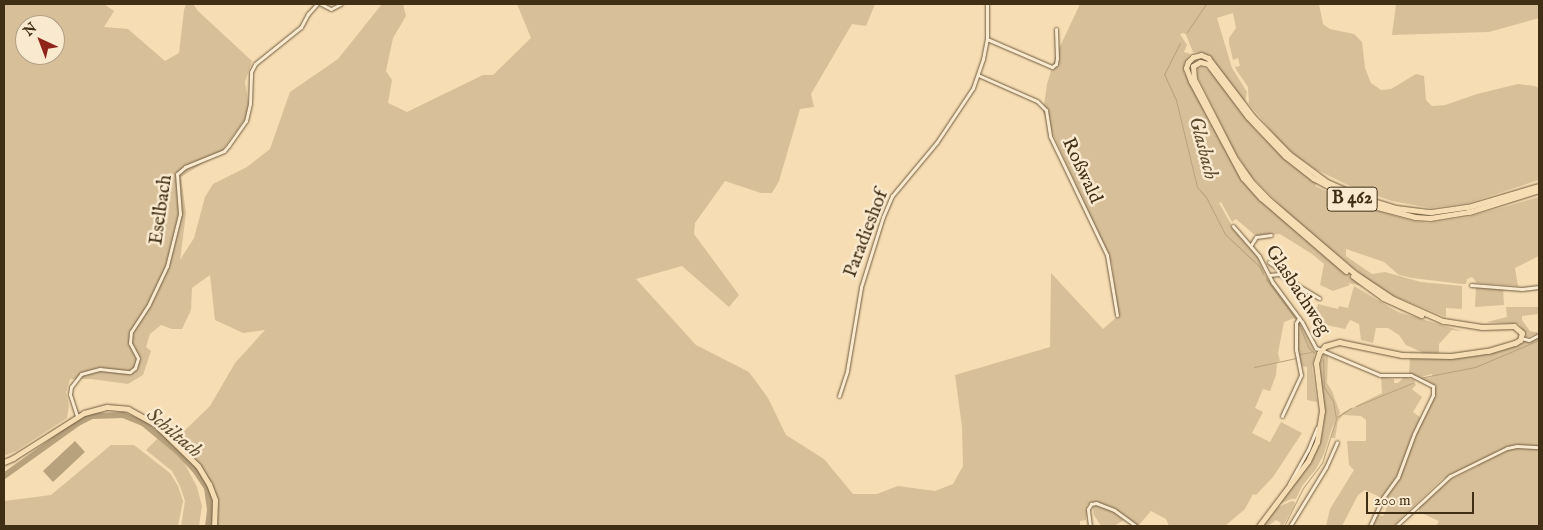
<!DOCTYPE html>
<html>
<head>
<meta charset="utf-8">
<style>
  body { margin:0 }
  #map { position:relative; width:1543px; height:530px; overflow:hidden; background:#f6ddb4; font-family:"IM FELL English",serif }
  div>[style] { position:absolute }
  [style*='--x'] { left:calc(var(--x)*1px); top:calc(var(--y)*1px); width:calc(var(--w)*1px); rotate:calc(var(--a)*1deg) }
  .green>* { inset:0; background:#d7bf99 }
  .water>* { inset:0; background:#b8a27e }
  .stream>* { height:1px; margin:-0.5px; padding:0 0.5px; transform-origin:0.5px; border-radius:0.5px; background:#b8a27e }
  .river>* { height:6px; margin:-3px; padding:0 3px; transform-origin:3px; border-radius:3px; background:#b8a27e }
  .roads { filter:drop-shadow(0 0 1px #6e5a3d) drop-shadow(0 0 1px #6e5a3d) }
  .minor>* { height:3px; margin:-1.5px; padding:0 1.5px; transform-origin:1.5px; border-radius:1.5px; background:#f9e9ce }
  .primary>* { height:5px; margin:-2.5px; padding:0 2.5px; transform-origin:2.5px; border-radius:2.5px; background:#f6ddb4 }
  span { translate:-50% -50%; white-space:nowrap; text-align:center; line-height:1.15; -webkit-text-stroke:5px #f9e9ce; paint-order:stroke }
  .shield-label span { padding:1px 4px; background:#f9e9ce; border:1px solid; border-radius:4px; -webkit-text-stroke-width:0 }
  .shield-label { font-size:18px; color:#412f15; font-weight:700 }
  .street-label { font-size:19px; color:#412f15 }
  .water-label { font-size:20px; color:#5f4c2f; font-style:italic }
  .frame { position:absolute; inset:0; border:5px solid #412f15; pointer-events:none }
  .north { position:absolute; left:15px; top:15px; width:50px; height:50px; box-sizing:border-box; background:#f9e9ce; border:1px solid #af9f84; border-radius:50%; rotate:317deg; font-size:14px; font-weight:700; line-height:20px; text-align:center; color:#412f15 }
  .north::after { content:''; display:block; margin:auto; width:18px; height:22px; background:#8f2418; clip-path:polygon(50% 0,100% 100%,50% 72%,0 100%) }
  .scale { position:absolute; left:1366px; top:492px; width:108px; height:22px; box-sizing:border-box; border:2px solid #412f15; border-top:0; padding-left:6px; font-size:15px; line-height:18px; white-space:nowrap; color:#412f15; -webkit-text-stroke:4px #f9e9ce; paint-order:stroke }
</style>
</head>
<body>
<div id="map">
  <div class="green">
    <div style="clip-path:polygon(evenodd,4px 4px,104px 4px,114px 11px,104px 27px,128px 29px,165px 61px,179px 53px,184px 10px,186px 4px,193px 4px,198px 11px,252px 61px,245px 82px,250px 113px,221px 152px,181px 177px,186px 213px,180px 260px,194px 238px,205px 197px,213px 184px,247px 167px,270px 149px,290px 92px,338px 59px,382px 4px,403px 4px,406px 16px,393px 38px,386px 71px,392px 80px,388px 103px,407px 112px,483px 75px,493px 75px,531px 38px,517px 4px,875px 4px,866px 26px,852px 24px,811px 94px,814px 107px,800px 109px,779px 181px,772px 193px,761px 193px,725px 181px,695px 223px,694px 234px,739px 295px,729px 307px,682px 266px,636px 279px,696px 345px,749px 372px,768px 398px,786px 435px,824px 459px,853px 494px,877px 494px,898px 486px,935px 491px,953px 484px,963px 466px,962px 427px,955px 375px,1050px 347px,1051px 273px,1103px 329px,1118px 316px,1112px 264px,1043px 112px,1047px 84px,1056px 55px,1080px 4px,1319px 4px,1323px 24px,1330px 29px,1354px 34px,1362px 42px,1365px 68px,1371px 83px,1381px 90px,1391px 89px,1416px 74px,1424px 76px,1426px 100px,1432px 106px,1445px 105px,1477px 94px,1518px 84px,1535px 86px,1539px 88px,1539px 180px,1468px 203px,1430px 208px,1392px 201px,1354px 188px,1315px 169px,1295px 155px,1278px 139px,1249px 104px,1248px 87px,1237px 71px,1235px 67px,1240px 66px,1238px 58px,1233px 60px,1229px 43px,1229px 38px,1236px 28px,1233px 13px,1217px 18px,1232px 68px,1247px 92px,1245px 102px,1210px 57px,1204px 53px,1193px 52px,1186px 35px,1184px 33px,1180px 34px,1187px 45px,1184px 52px,1190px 54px,1184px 64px,1184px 72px,1240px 177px,1274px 212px,1362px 286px,1348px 283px,1350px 285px,1333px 291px,1320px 285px,1324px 264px,1312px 254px,1280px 234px,1256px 236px,1236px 219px,1232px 222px,1221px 202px,1219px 203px,1235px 231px,1257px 255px,1265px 274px,1297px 317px,1284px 322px,1278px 353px,1280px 361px,1277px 362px,1276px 375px,1270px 391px,1263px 389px,1255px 408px,1263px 412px,1252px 433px,1270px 442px,1281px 422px,1302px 433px,1273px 477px,1256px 495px,1253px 494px,1245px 509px,1225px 526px,1169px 526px,1166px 519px,1151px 511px,1138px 526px,1114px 508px,1095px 502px,1087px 505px,1086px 520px,1080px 521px,1080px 526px,209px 526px,213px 506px,207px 484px,198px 465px,177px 438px,210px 406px,235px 363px,265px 330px,243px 333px,215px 320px,210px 275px,192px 288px,191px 310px,182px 329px,172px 329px,161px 325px,150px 334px,146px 347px,151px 351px,143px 375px,128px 384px,91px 379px,70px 379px,66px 392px,69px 406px,67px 418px,16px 451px,4px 456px,4px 4px,25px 25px,55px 25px,55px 55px,25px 55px,25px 25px)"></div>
    <div style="clip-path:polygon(1396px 4px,1539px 4px,1539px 18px,1489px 32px,1392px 35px)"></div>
    <div style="clip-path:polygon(1203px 67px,1212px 72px,1256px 130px,1288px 162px,1317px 183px,1315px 186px,1356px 205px,1413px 221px,1428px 223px,1468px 217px,1539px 197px,1539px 256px,1515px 268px,1518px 286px,1477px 283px,1472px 277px,1467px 279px,1466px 284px,1462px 284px,1412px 278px,1399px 275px,1384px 262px,1346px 249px,1346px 256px,1372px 274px,1385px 272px,1421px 282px,1462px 286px,1462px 309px,1446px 308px,1446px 317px,1394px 296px,1373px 284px,1333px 251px,1289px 214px,1251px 176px,1235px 152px,1197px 75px,1198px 68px)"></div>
    <div style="clip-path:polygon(1354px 286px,1398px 312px,1462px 331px,1452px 330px,1439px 344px,1439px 353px,1424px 353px,1406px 345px,1399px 335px,1388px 328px,1376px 328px,1373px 343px,1361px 340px,1359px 324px,1350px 320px,1345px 329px,1322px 324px,1313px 319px,1318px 304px,1338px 309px,1339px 306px,1348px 308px)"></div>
    <div style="clip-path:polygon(1476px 286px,1503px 288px,1504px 305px,1475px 307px)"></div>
    <div style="clip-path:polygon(1506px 307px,1539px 307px,1539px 314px,1522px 316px,1522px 320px,1530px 331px,1539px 333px,1527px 337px,1519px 324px,1487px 322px,1507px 317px)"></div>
    <div style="clip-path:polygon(1299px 321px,1315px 352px,1312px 368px,1317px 402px,1307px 400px,1307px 367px,1301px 366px,1297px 350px)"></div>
    <div style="clip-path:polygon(1539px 336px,1539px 526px,1436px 526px,1439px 521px,1419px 512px,1419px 506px,1445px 482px,1478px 466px,1477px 463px,1442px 479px,1393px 526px,1372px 526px,1378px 515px,1383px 516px,1388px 505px,1383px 503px,1384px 499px,1396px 484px,1405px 455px,1435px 395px,1432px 383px,1419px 379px,1432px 377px,1432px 374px,1417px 378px,1409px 373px,1410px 358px,1449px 359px,1483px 355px)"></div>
    <div style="clip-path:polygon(1324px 354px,1328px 356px,1327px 383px,1332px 391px,1340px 413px,1332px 428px,1324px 454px,1316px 469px,1302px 486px,1296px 499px,1291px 499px,1278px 505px,1308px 465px,1317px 448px,1323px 430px,1324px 417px,1320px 364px)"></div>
    <div style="clip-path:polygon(1381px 377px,1394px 379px,1394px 383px,1398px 383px,1404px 377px,1414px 380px,1416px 385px,1412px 389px,1422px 397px,1413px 412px,1421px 418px,1414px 431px,1398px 474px,1382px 498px,1365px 490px,1358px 495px,1342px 526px,1326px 526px,1330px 509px,1354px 470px,1349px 465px,1347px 441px,1366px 441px,1366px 420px,1361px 416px,1343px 415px,1338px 421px,1335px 438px,1331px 438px,1333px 429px,1337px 419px,1344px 412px,1382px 393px)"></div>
    <div style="clip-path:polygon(161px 435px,179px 453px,197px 487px,202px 506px,199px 526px,181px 526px,185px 501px,180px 486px,172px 471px,146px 450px)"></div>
    <div style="clip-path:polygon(111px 445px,134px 445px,170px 473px,178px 486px,183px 501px,178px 526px,4px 526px,4px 501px,51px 495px)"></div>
    <div style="clip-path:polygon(1292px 501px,1295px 502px,1294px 507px,1283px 526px,1279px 526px,1281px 523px,1276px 520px,1268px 526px,1262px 526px,1276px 508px)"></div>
    <div style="clip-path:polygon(1098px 505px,1114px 512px,1124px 520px,1114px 526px,1101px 526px,1094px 515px,1093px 507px)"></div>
  </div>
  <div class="water">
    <div style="clip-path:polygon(75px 441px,85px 452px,53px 482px,43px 471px)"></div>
  </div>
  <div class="stream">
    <div style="--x:1187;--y:32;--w:34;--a:-56"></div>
    <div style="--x:1180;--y:43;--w:35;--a:117"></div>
    <div style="--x:1164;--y:74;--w:29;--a:65"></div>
    <div style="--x:1176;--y:100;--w:89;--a:76.4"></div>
    <div style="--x:1197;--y:187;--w:13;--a:48"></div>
    <div style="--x:1206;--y:197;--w:42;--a:62.8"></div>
    <div style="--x:1225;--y:234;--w:47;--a:43.3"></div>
    <div style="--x:1259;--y:266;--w:9;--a:63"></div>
    <div style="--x:1266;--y:279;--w:49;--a:53.4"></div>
    <div style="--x:1298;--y:322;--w:27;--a:68"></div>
    <div style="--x:1308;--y:347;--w:8;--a:45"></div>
    <div style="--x:1299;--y:354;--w:12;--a:-9"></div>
    <div style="--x:1254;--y:367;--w:43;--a:-12.1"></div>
    <div style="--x:1419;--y:378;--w:57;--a:-11.1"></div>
    <div style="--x:1475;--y:367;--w:69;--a:-22.9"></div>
    <div style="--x:1356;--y:406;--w:61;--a:-22.3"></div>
    <div style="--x:1337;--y:417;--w:17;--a:-33"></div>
    <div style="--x:1284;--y:526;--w:42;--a:-63.4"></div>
    <div style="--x:1303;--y:488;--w:31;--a:-53"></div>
    <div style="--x:1322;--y:463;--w:46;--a:-72.3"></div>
    <div style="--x:1336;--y:419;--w:18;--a:-99"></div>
    <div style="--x:1333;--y:401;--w:17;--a:-123"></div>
    <div style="--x:1324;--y:387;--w:28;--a:-92"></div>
  </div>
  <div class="river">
    <div style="--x:4;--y:476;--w:91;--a:-35.6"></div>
    <div style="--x:78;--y:423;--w:16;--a:-27"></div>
    <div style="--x:92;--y:416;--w:31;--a:-2"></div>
    <div style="--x:123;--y:415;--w:22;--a:22"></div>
    <div style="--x:143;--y:423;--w:45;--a:39.6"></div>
    <div style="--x:178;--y:452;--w:25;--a:47"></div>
    <div style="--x:195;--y:470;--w:22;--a:56"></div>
    <div style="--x:207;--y:488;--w:22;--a:82"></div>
    <div style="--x:210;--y:510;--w:16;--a:97"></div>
  </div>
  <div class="roads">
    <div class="minor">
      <div style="--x:321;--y:4;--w:11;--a:27"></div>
      <div style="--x:331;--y:9;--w:11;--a:-27"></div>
      <div style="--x:987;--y:39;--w:71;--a:23.3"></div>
      <div style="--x:1052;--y:67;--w:5;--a:-37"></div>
      <div style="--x:1056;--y:64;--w:6;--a:-81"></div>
      <div style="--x:1057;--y:58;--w:29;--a:-92"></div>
      <div style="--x:978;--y:75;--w:64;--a:23.8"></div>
      <div style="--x:1037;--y:101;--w:13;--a:45"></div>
      <div style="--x:1046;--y:110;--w:26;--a:81"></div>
      <div style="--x:1050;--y:136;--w:132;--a:64.4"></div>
      <div style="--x:1107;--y:255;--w:61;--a:80.5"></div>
      <div style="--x:1233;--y:226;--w:40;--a:49"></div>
      <div style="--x:1259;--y:256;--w:30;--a:63"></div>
      <div style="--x:1273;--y:283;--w:49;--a:53.4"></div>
      <div style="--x:1302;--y:322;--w:30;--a:62"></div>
      <div style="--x:1316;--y:348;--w:69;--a:22.9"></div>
      <div style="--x:1380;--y:375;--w:31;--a:0"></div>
      <div style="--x:1411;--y:375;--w:25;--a:27"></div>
      <div style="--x:1433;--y:386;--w:9;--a:90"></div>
      <div style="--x:1433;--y:395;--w:43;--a:116"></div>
      <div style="--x:1414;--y:434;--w:46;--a:110.4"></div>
      <div style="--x:1398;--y:477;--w:26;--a:126"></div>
      <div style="--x:1383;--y:498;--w:31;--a:115"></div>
      <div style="--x:1251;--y:245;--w:9;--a:-58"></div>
      <div style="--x:1256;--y:237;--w:15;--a:-8"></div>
      <div style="--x:1269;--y:262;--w:20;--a:37"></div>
      <div style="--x:1285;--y:274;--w:13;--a:51"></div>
      <div style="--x:1269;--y:275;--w:10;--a:-6"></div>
      <div style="--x:1279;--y:274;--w:47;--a:31"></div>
      <div style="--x:1471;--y:285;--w:51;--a:4.5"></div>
      <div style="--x:1522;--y:289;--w:17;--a:-7"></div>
      <div style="--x:1521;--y:338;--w:8;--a:14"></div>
      <div style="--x:1529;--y:340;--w:11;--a:-27"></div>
      <div style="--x:839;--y:396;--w:26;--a:-72"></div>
      <div style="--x:847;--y:371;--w:85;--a:-80.5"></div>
      <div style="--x:861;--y:287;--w:73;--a:-72.6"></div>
      <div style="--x:883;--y:217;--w:23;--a:-67"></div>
      <div style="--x:892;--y:196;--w:70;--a:-50.2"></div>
      <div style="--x:937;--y:142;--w:65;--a:-56.3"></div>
      <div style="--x:973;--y:88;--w:31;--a:-71"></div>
      <div style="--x:983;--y:59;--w:20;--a:-79"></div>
      <div style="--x:987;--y:39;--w:35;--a:-90"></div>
      <div style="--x:77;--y:416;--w:23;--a:-108"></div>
      <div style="--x:70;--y:394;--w:7;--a:-82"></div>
      <div style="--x:71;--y:387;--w:16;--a:-52"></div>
      <div style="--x:81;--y:374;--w:20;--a:-15"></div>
      <div style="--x:100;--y:369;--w:30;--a:6"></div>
      <div style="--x:130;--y:372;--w:6;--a:-39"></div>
      <div style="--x:135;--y:368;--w:10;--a:-73"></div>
      <div style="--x:138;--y:358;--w:17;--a:-118"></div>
      <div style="--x:130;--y:343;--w:11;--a:-85"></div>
      <div style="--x:131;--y:332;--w:33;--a:-57"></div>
      <div style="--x:149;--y:304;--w:42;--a:-64.7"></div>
      <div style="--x:167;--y:266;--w:54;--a:-76"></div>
      <div style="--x:180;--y:214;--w:40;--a:-94.3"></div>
      <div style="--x:177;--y:174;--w:11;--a:-41"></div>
      <div style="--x:185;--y:167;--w:42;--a:-22.3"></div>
      <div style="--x:224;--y:151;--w:8;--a:-50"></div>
      <div style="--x:229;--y:145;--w:29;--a:-55"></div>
      <div style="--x:246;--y:121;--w:17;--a:-77"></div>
      <div style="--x:250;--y:104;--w:32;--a:-88"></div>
      <div style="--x:251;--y:72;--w:9;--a:-63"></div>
      <div style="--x:255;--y:64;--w:59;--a:-38.8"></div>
      <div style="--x:301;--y:27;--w:15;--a:-62"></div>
      <div style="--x:308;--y:14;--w:13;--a:-48"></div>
      <div style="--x:1282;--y:416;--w:45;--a:-65.1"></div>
      <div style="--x:1301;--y:375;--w:25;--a:-101"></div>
      <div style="--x:1296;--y:350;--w:27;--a:-90"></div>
      <div style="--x:1296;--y:323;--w:6;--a:-59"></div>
      <div style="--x:1289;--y:484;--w:39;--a:-61"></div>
      <div style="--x:1308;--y:450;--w:24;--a:-68"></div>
      <div style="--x:1090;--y:526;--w:17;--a:-97"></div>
      <div style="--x:1088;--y:509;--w:6;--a:-59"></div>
      <div style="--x:1091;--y:504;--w:5;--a:-11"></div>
      <div style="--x:1096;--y:503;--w:19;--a:21"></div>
      <div style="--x:1114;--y:510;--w:27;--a:36"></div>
      <div style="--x:1290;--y:526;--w:69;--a:-58.6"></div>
      <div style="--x:1326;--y:467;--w:27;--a:-66"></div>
      <div style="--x:1396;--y:526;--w:74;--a:-42.8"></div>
      <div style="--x:1450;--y:476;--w:64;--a:-26.2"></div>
      <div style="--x:1507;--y:448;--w:10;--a:-11"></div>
      <div style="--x:1517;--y:446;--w:22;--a:3"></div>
    </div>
    <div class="primary">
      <div style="--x:1346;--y:271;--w:112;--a:-139.3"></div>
      <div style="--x:1261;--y:198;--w:27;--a:-132"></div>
      <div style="--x:1243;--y:178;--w:110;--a:-118.2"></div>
      <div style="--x:1191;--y:81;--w:14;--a:-111"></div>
      <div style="--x:1186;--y:68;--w:6;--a:-72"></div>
      <div style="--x:1188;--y:62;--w:7;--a:-45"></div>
      <div style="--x:1193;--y:57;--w:8;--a:-14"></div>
      <div style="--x:1201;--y:55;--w:8;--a:23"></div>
      <div style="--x:1208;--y:58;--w:74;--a:52.7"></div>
      <div style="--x:1253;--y:117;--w:52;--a:45.8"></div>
      <div style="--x:1289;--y:154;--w:47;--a:36.4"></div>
      <div style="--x:1327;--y:182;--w:36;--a:24"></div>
      <div style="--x:1360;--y:197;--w:38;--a:17"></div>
      <div style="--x:1396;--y:208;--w:35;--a:7"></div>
      <div style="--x:1431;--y:212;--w:37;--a:-8"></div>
      <div style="--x:1468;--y:207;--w:74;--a:-16.5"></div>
      <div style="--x:1353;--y:276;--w:37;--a:36"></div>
      <div style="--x:1383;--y:298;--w:42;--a:24.1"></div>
      <div style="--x:4;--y:462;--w:10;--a:-24"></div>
      <div style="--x:13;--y:458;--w:84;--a:-32.4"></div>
      <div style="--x:84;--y:413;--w:24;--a:-15"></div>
      <div style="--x:107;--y:407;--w:21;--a:5"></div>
      <div style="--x:128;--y:409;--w:31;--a:29"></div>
      <div style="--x:155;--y:424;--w:60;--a:44.3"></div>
      <div style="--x:198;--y:466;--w:21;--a:59"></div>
      <div style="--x:209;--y:484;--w:17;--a:69"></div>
      <div style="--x:215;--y:500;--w:26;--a:92"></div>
      <div style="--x:1259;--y:526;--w:81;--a:-53"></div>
      <div style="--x:1308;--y:461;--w:21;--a:-65"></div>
      <div style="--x:1317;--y:442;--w:31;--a:-81"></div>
      <div style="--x:1322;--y:411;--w:48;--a:-97.1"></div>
      <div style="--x:1316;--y:363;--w:10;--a:-73"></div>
      <div style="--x:1319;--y:353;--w:9;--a:-49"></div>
      <div style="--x:1325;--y:346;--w:15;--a:-16"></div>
      <div style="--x:1339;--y:342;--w:64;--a:11.7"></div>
      <div style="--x:1402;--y:355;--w:49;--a:1.2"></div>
      <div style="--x:1451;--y:356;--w:37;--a:-8"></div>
      <div style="--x:1488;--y:351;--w:28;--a:-17"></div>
      <div style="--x:1515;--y:343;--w:6;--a:-31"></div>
      <div style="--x:1520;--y:340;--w:7;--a:-74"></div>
      <div style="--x:1522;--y:333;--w:11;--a:-139"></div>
      <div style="--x:1514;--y:326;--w:32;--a:178"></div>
      <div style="--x:1482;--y:327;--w:39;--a:-171"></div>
      <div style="--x:1443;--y:321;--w:55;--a:-156.3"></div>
      <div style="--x:1393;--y:299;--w:47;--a:-146.3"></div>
      <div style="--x:1354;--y:273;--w:111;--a:-139.4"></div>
      <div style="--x:1270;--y:201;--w:29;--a:-134"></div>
      <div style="--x:1250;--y:180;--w:28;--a:-125"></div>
      <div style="--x:1234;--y:157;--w:88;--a:-117.1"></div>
      <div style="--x:1194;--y:79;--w:13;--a:-94"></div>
      <div style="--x:1193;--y:66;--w:8;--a:-30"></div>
      <div style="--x:1200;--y:62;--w:8;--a:14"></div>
      <div style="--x:1208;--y:64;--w:66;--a:53"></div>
      <div style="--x:1248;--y:117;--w:54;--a:46.5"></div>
      <div style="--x:1285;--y:156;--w:36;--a:38"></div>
      <div style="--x:1313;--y:178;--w:51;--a:28.1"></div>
      <div style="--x:1358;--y:202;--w:59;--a:14.7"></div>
      <div style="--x:1415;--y:217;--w:15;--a:4"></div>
      <div style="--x:1430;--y:218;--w:39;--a:-9"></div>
      <div style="--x:1469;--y:212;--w:73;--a:-17.4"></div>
    </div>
  </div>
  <div class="shield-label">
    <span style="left:1352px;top:199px">B 462</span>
  </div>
  <div class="street-label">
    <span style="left:1081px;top:171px;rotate:65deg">Roßwald</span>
    <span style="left:162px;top:210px;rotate:-82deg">Eselbach</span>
    <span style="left:867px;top:234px;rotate:-69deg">Paradieshof</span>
    <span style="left:1297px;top:291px;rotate:57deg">Glasbachweg</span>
  </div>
  <div class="water-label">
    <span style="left:1203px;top:148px;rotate:75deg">Glasbach</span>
    <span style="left:174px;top:433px;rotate:40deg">Schiltach</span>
  </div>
  <div class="frame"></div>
  <div class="north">N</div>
  <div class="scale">200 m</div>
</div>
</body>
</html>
